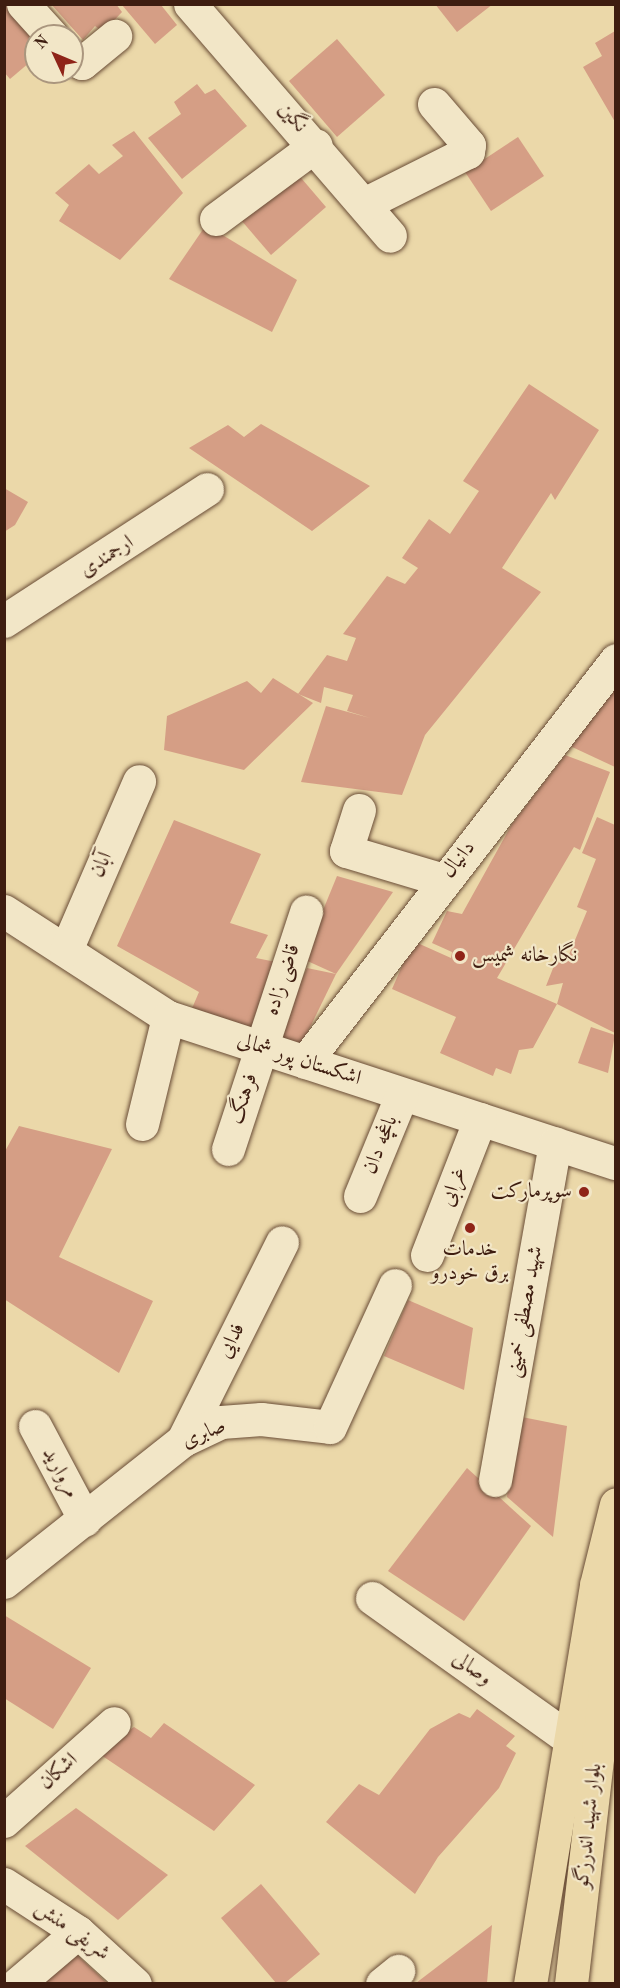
<!DOCTYPE html>
<html>
<head>
<meta charset="utf-8">
<style>
  body { margin:0 }
  #map { position:relative; width:620px; height:1988px; overflow:hidden; background:#ebd8a9; font-family:"Old Standard TT",Amiri,serif }
  div>[style] { position:absolute }
  [style*='--x'] { left:calc(var(--x)*1px); top:calc(var(--y)*1px); width:calc(var(--w)*1px); rotate:calc(var(--a)*1deg) }
  .building>* { inset:0; background:#d59e85 }
  .roads { filter:drop-shadow(0 0 2px #694c36) drop-shadow(0 0 2px #694c36) }
  .minor>* { height:33px; margin:-16.5px; padding:0 16.5px; transform-origin:16.5px; border-radius:16.5px; background:#f2e6c7 }
  .major>* { height:33px; margin:-16.5px; padding:0 16.5px; transform-origin:16.5px; border-radius:16.5px; background:#ebd8a9 }
  .dots>* { width:16px; height:16px; translate:-50% -50%; box-sizing:border-box; border:3px solid #f2e6c7; border-radius:50% }
  span { translate:-50% -50%; white-space:nowrap; text-align:center; line-height:1.15; -webkit-text-stroke:4.5px #f2e6c7; paint-order:stroke }
  .street-label { font-size:21px; color:#3e1d10 }
  .poi-label { font-size:21px; color:#3e1d10 }
  .left { translate:0 -50%; text-align:left }
  .right { translate:-100% -50%; text-align:right }
  .frame { position:absolute; inset:0; border:6px solid #3e1d10; pointer-events:none }
  .north { position:absolute; left:24px; top:24px; width:60px; height:60px; box-sizing:border-box; background:#f2e6c7; border:2px solid #aa967e; border-radius:50%; rotate:314deg; font-size:16px; font-weight:700; line-height:24px; text-align:center; color:#3e1d10 }
  .north::after { content:''; display:block; margin:auto; width:21px; height:27px; background:#8f2418; clip-path:polygon(50% 0,100% 100%,50% 72%,0 100%) }
</style>
</head>
<body>
<div id="map">
  <div class="building">
    <div style="clip-path:polygon(4px 4px,15px 4px,36px 36px,36px 57px,10px 79px,4px 72px)"></div>
    <div style="clip-path:polygon(51px 4px,116px 4px,122px 12px,103px 32px,95px 26px,83px 40px)"></div>
    <div style="clip-path:polygon(435px 4px,493px 4px,457px 32px)"></div>
    <div style="clip-path:polygon(122px 5px,161px 5px,177px 25px,155px 44px)"></div>
    <div style="clip-path:polygon(615px 31px,615px 122px,583px 67px,602px 56px,595px 43px)"></div>
    <div style="clip-path:polygon(337px 39px,385px 95px,337px 137px,289px 81px)"></div>
    <div style="clip-path:polygon(197px 84px,205px 94px,215px 89px,247px 126px,182px 179px,148px 138px,181px 114px,174px 102px)"></div>
    <div style="clip-path:polygon(134px 131px,183px 193px,120px 260px,59px 221px,69px 205px,55px 193px,89px 164px,99px 174px,123px 156px,112px 145px)"></div>
    <div style="clip-path:polygon(518px 137px,544px 176px,491px 211px,465px 172px)"></div>
    <div style="clip-path:polygon(296px 172px,326px 207px,271px 255px,241px 220px)"></div>
    <div style="clip-path:polygon(206px 225px,297px 280px,272px 332px,169px 279px)"></div>
    <div style="clip-path:polygon(529px 384px,599px 430px,555px 500px,551px 493px,502px 568px,541px 592px,425px 735px,402px 795px,301px 782px,326px 706px,370px 718px,347px 711px,353px 695px,324px 687px,321px 703px,298px 694px,327px 655px,347px 661px,356px 638px,343px 634px,387px 576px,405px 584px,418px 568px,402px 558px,429px 519px,450px 534px,479px 491px,463px 481px)"></div>
    <div style="clip-path:polygon(261px 424px,370px 486px,312px 531px,189px 448px,228px 425px,244px 437px)"></div>
    <div style="clip-path:polygon(4px 488px,28px 502px,15px 525px,4px 532px)"></div>
    <div style="clip-path:polygon(273px 678px,313px 703px,244px 770px,164px 750px,167px 716px,247px 681px,261px 693px)"></div>
    <div style="clip-path:polygon(615px 682px,615px 767px,570px 746px)"></div>
    <div style="clip-path:polygon(565px 755px,610px 772px,580px 850px,574px 847px,497px 978px,557px 1004px,533px 1048px,519px 1050px,511px 1074px,496px 1068px,493px 1076px,440px 1053px,456px 1017px,392px 989px,413px 941px,451px 958px,452px 952px,432px 943px,447px 911px,462px 914px,512px 824px)"></div>
    <div style="clip-path:polygon(597px 817px,615px 825px,615px 1033px,557px 1004px,563px 983px,546px 986px,559px 953px,568px 957px,587px 911px,577px 907px,596px 859px,582px 853px)"></div>
    <div style="clip-path:polygon(174px 820px,261px 854px,230px 923px,268px 935px,256px 958px,276px 962px,252px 1035px,190px 1013px,199px 992px,117px 946px)"></div>
    <div style="clip-path:polygon(337px 876px,393px 892px,336px 974px,303px 959px)"></div>
    <div style="clip-path:polygon(307px 968px,336px 974px,300px 1048px,275px 1037px)"></div>
    <div style="clip-path:polygon(591px 1027px,615px 1035px,608px 1073px,578px 1063px)"></div>
    <div style="clip-path:polygon(19px 1126px,112px 1149px,59px 1257px,153px 1301px,119px 1373px,4px 1299px,4px 1153px)"></div>
    <div style="clip-path:polygon(408px 1300px,473px 1328px,464px 1390px,384px 1356px)"></div>
    <div style="clip-path:polygon(517px 1416px,567px 1426px,553px 1537px,507px 1497px)"></div>
    <div style="clip-path:polygon(467px 1468px,531px 1526px,464px 1621px,388px 1571px)"></div>
    <div style="clip-path:polygon(4px 1615px,91px 1668px,53px 1729px,4px 1698px)"></div>
    <div style="clip-path:polygon(477px 1709px,515px 1736px,506px 1746px,516px 1753px,499px 1788px,438px 1857px,415px 1894px,326px 1822px,359px 1784px,379px 1795px,430px 1729px,459px 1713px,470px 1718px)"></div>
    <div style="clip-path:polygon(164px 1723px,255px 1785px,214px 1831px,98px 1753px,134px 1727px,151px 1738px)"></div>
    <div style="clip-path:polygon(76px 1808px,168px 1875px,118px 1920px,25px 1846px)"></div>
    <div style="clip-path:polygon(261px 1884px,320px 1954px,285px 1983px,276px 1983px,221px 1918px)"></div>
    <div style="clip-path:polygon(492px 1925px,487px 1983px,416px 1983px)"></div>
    <div style="clip-path:polygon(77px 1955px,107px 1983px,40px 1983px)"></div>
  </div>
  <div class="roads">
    <div class="minor">
      <div style="--x:23;--y:4;--w:43;--a:47.8"></div>
      <div style="--x:190;--y:4;--w:306;--a:49.2"></div>
      <div style="--x:72;--y:58;--w:11;--a:27"></div>
      <div style="--x:82;--y:63;--w:43;--a:-39.3"></div>
      <div style="--x:364;--y:204;--w:116;--a:-26.6"></div>
      <div style="--x:468;--y:152;--w:7;--a:-82"></div>
      <div style="--x:469;--y:145;--w:54;--a:-130.5"></div>
      <div style="--x:216;--y:219;--w:124;--a:-36.5"></div>
      <div style="--x:4;--y:621;--w:242;--a:-33"></div>
      <div style="--x:359;--y:810;--w:43;--a:107.6"></div>
      <div style="--x:346;--y:851;--w:101;--a:16.6"></div>
      <div style="--x:4;--y:911;--w:195;--a:32.9"></div>
      <div style="--x:168;--y:1017;--w:471;--a:18.1"></div>
      <div style="--x:66;--y:950;--w:184;--a:-66.6"></div>
      <div style="--x:305;--y:1062;--w:508;--a:-52.27"></div>
      <div style="--x:142;--y:1124;--w:110;--a:-76.3"></div>
      <div style="--x:228;--y:1149;--w:250;--a:-71.8"></div>
      <div style="--x:360;--y:1196;--w:110;--a:-67.6"></div>
      <div style="--x:427;--y:1255;--w:146;--a:-68.7"></div>
      <div style="--x:35;--y:1426;--w:106;--a:62"></div>
      <div style="--x:183;--y:1440;--w:221;--a:-63.4"></div>
      <div style="--x:495;--y:1480;--w:342;--a:-79.9"></div>
      <div style="--x:4;--y:1582;--w:228;--a:-38.4"></div>
      <div style="--x:183;--y:1440;--w:42;--a:-25.3"></div>
      <div style="--x:221;--y:1422;--w:40;--a:-4.3"></div>
      <div style="--x:261;--y:1419;--w:69;--a:6.6"></div>
      <div style="--x:330;--y:1427;--w:156;--a:-65.4"></div>
      <div style="--x:372;--y:1598;--w:244;--a:35.5"></div>
      <div style="--x:4;--y:1821;--w:147;--a:-41.7"></div>
      <div style="--x:4;--y:1884;--w:88;--a:33"></div>
      <div style="--x:78;--y:1932;--w:77;--a:42.4"></div>
      <div style="--x:17;--y:1984;--w:80;--a:-40.4"></div>
      <div style="--x:382;--y:1984;--w:21;--a:-39"></div>
    </div>
    <div class="major">
      <div style="--x:530;--y:1984;--w:404;--a:-80.6"></div>
      <div style="--x:596;--y:1585;--w:83;--a:-76.1"></div>
      <div style="--x:571;--y:1984;--w:391;--a:-83.4"></div>
    </div>
  </div>
  <div class="dots">
    <div style="left:460px;top:956px;background:#8f2418"></div>
    <div style="left:584px;top:1192px;background:#8f2418"></div>
    <div style="left:470px;top:1228px;background:#8f2418"></div>
  </div>
  <div class="street-label">
    <span style="left:292px;top:118px;rotate:48deg">نگین</span>
    <span style="left:107px;top:557px;rotate:-33deg">ارجمندی</span>
    <span style="left:459px;top:860px;rotate:-52deg">دانیال</span>
    <span style="left:102px;top:865px;rotate:-66deg">آبان</span>
    <span style="left:283px;top:980px;rotate:-72deg">قاضی زاده</span>
    <span style="left:299px;top:1060px;rotate:18deg">اشکستان پور شمالی</span>
    <span style="left:244px;top:1099px;rotate:-72deg">فرهنگ</span>
    <span style="left:381px;top:1145px;rotate:-68deg">باغچه دان</span>
    <span style="left:454px;top:1187px;rotate:-69deg">غرابی</span>
    <span style="left:525px;top:1312px;rotate:-80deg">شهید مصطفی خمینی</span>
    <span style="left:232px;top:1341px;rotate:-63deg">فدایی</span>
    <span style="left:204px;top:1434px;rotate:-23deg">صابری</span>
    <span style="left:60px;top:1473px;rotate:62deg">مروارید</span>
    <span style="left:472px;top:1669px;rotate:36deg">وصالی</span>
    <span style="left:59px;top:1772px;rotate:-42deg">اشکان</span>
    <span style="left:589px;top:1826px;rotate:-84deg">بلوار شهید اندرزگو</span>
    <span style="left:72px;top:1931px;rotate:36deg">شریفی منش</span>
  </div>
  <div class="poi-label">
    <span class="left" style="left:472px;top:956px">نگارخانه شمیس</span>
    <span class="right" style="left:572px;top:1192px">سوپرمارکت</span>
    <span style="left:470px;top:1262px">خدمات<br>برق خودرو</span>
  </div>
  <div class="frame"></div>
  <div class="north">N</div>
</div>
</body>
</html>
